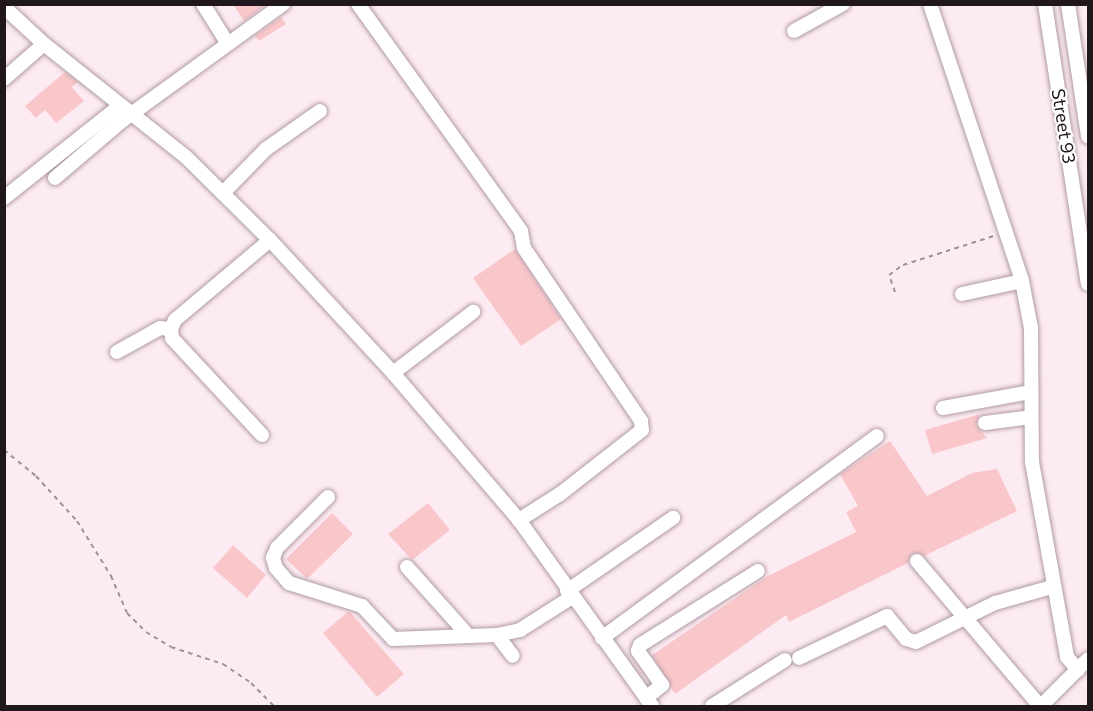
<!DOCTYPE html>
<html>
<head>
<meta charset="utf-8">
<style>
  body { margin:0 }
  #map { position:relative; width:1093px; height:711px; overflow:hidden; background:#fdebf3; font-family:Commissioner,sans-serif }
  div>[style] { position:absolute }
  [style*='--x'] { left:calc(var(--x)*1px); top:calc(var(--y)*1px); width:calc(var(--w)*1px); rotate:calc(var(--a)*1deg) }
  .building>* { inset:0; background:#f9c7ca }
  .path>* { height:2px; margin-top:-1px; transform-origin:0; background:repeating-linear-gradient(90deg,#9f9197 0 4.5px,transparent 0 9px) }
  .roads { filter:drop-shadow(0 0 2px #b09ba4) drop-shadow(0 0 2px #b09ba4) }
  .minor>* { height:14px; margin:-7px; padding:0 7px; transform-origin:7px; border-radius:7px; background:#fff }
  span { translate:-50% -50%; white-space:nowrap; text-align:center; line-height:1.15; -webkit-text-stroke:4.5px #fefefe; paint-order:stroke }
  .street-label { font-size:18px; color:#20181c }
  .frame { position:absolute; inset:0; border:6px solid #20181c; pointer-events:none }
</style>
</head>
<body>
<div id="map">
  <div class="building">
    <div style="clip-path:polygon(233px 4px,267px 4px,244px 21px)"></div>
    <div style="clip-path:polygon(281px 17px,286px 24px,259px 41px,255px 36px)"></div>
    <div style="clip-path:polygon(65px 72px,78px 82px,72px 87px,84px 101px,56px 123px,45px 110px,36px 118px,25px 106px)"></div>
    <div style="clip-path:polygon(515px 249px,561px 319px,521px 346px,473px 278px)"></div>
    <div style="clip-path:polygon(980px 414px,976px 425px,987px 438px,932px 454px,925px 430px)"></div>
    <div style="clip-path:polygon(890px 441px,927px 496px,972px 473px,997px 469px,1017px 511px,924px 556px,912px 554px,908px 563px,789px 622px,786px 615px,675px 694px,652px 655px,768px 576px,856px 532px,846px 512px,858px 506px,840px 474px)"></div>
    <div style="clip-path:polygon(428px 503px,450px 530px,412px 560px,388px 534px)"></div>
    <div style="clip-path:polygon(332px 513px,353px 534px,307px 579px,286px 559px)"></div>
    <div style="clip-path:polygon(233px 545px,266px 575px,247px 598px,213px 568px)"></div>
    <div style="clip-path:polygon(349px 611px,404px 674px,377px 697px,323px 633px)"></div>
  </div>
  <div class="path">
    <div style="--x:895;--y:292;--w:18;--a:-109"></div>
    <div style="--x:889;--y:275;--w:17;--a:-36"></div>
    <div style="--x:903;--y:265;--w:96;--a:-17.7"></div>
    <div style="--x:4;--y:450;--w:41;--a:39.1"></div>
    <div style="--x:36;--y:476;--w:61;--a:47.7"></div>
    <div style="--x:77;--y:521;--w:65;--a:58.3"></div>
    <div style="--x:111;--y:576;--w:40;--a:66.6"></div>
    <div style="--x:127;--y:613;--w:27;--a:45"></div>
    <div style="--x:146;--y:632;--w:29;--a:31"></div>
    <div style="--x:171;--y:647;--w:55;--a:18.1"></div>
    <div style="--x:223;--y:664;--w:34;--a:34"></div>
    <div style="--x:251;--y:683;--w:33;--a:45"></div>
  </div>
  <div class="roads">
    <div class="minor">
      <div style="--x:203;--y:4;--w:47;--a:58"></div>
      <div style="--x:358;--y:4;--w:279;--a:54.3"></div>
      <div style="--x:521;--y:231;--w:17;--a:80"></div>
      <div style="--x:524;--y:248;--w:209;--a:55.9"></div>
      <div style="--x:641;--y:421;--w:9;--a:84"></div>
      <div style="--x:642;--y:430;--w:104;--a:142"></div>
      <div style="--x:560;--y:494;--w:49;--a:147.6"></div>
      <div style="--x:930;--y:4;--w:292;--a:71.6"></div>
      <div style="--x:1022;--y:281;--w:48;--a:79.2"></div>
      <div style="--x:1031;--y:328;--w:134;--a:89.6"></div>
      <div style="--x:1032;--y:462;--w:198;--a:79.8"></div>
      <div style="--x:1067;--y:657;--w:17;--a:50"></div>
      <div style="--x:1045;--y:4;--w:283;--a:81.3"></div>
      <div style="--x:1068;--y:4;--w:134;--a:81.4"></div>
      <div style="--x:4;--y:7;--w:54;--a:42.8"></div>
      <div style="--x:44;--y:44;--w:181;--a:38.5"></div>
      <div style="--x:186;--y:157;--w:118;--a:44.7"></div>
      <div style="--x:270;--y:240;--w:181;--a:47.2"></div>
      <div style="--x:393;--y:373;--w:194;--a:49.4"></div>
      <div style="--x:519;--y:520;--w:229;--a:54.4"></div>
      <div style="--x:794;--y:31;--w:56;--a:-28.9"></div>
      <div style="--x:4;--y:79;--w:53;--a:-41.2"></div>
      <div style="--x:55;--y:178;--w:89;--a:-40.5"></div>
      <div style="--x:123;--y:120;--w:198;--a:-35.9"></div>
      <div style="--x:223;--y:193;--w:62;--a:-45.7"></div>
      <div style="--x:266;--y:149;--w:66;--a:-35.1"></div>
      <div style="--x:4;--y:198;--w:149;--a:-38.5"></div>
      <div style="--x:962;--y:294;--w:61;--a:-12.2"></div>
      <div style="--x:117;--y:352;--w:49;--a:-29.2"></div>
      <div style="--x:160;--y:328;--w:11;--a:5"></div>
      <div style="--x:393;--y:373;--w:101;--a:-37.3"></div>
      <div style="--x:943;--y:408;--w:88;--a:-10.4"></div>
      <div style="--x:985;--y:423;--w:46;--a:-7.4"></div>
      <div style="--x:262;--y:435;--w:132;--a:-132.9"></div>
      <div style="--x:172;--y:338;--w:9;--a:-96"></div>
      <div style="--x:171;--y:329;--w:10;--a:-66"></div>
      <div style="--x:175;--y:320;--w:124;--a:-40.1"></div>
      <div style="--x:328;--y:497;--w:72;--a:135"></div>
      <div style="--x:277;--y:548;--w:11;--a:112"></div>
      <div style="--x:273;--y:558;--w:10;--a:73"></div>
      <div style="--x:276;--y:568;--w:20;--a:49"></div>
      <div style="--x:289;--y:583;--w:77;--a:17.5"></div>
      <div style="--x:362;--y:606;--w:45;--a:46.8"></div>
      <div style="--x:393;--y:639;--w:104;--a:-2.2"></div>
      <div style="--x:497;--y:635;--w:24;--a:-12"></div>
      <div style="--x:520;--y:630;--w:62;--a:-32.4"></div>
      <div style="--x:917;--y:561;--w:190;--a:49.7"></div>
      <div style="--x:407;--y:567;--w:90;--a:48.2"></div>
      <div style="--x:567;--y:591;--w:129;--a:-34.6"></div>
      <div style="--x:497;--y:635;--w:26;--a:53"></div>
      <div style="--x:602;--y:638;--w:341;--a:-36.3"></div>
      <div style="--x:799;--y:658;--w:98;--a:-25.5"></div>
      <div style="--x:887;--y:616;--w:30;--a:50"></div>
      <div style="--x:906;--y:639;--w:10;--a:17"></div>
      <div style="--x:916;--y:642;--w:88;--a:-26.3"></div>
      <div style="--x:995;--y:603;--w:59;--a:-15.7"></div>
      <div style="--x:646;--y:698;--w:21;--a:-39"></div>
      <div style="--x:662;--y:685;--w:42;--a:-125.2"></div>
      <div style="--x:638;--y:651;--w:6;--a:-72"></div>
      <div style="--x:640;--y:645;--w:139;--a:-32.1"></div>
      <div style="--x:712;--y:706;--w:86;--a:-32.2"></div>
      <div style="--x:1041;--y:706;--w:66;--a:-45"></div>
    </div>
  </div>
  <div class="street-label">
    <span style="left:1064px;top:126px;rotate:81deg">Street 93</span>
  </div>
  <div class="frame"></div>
</div>
</body>
</html>
